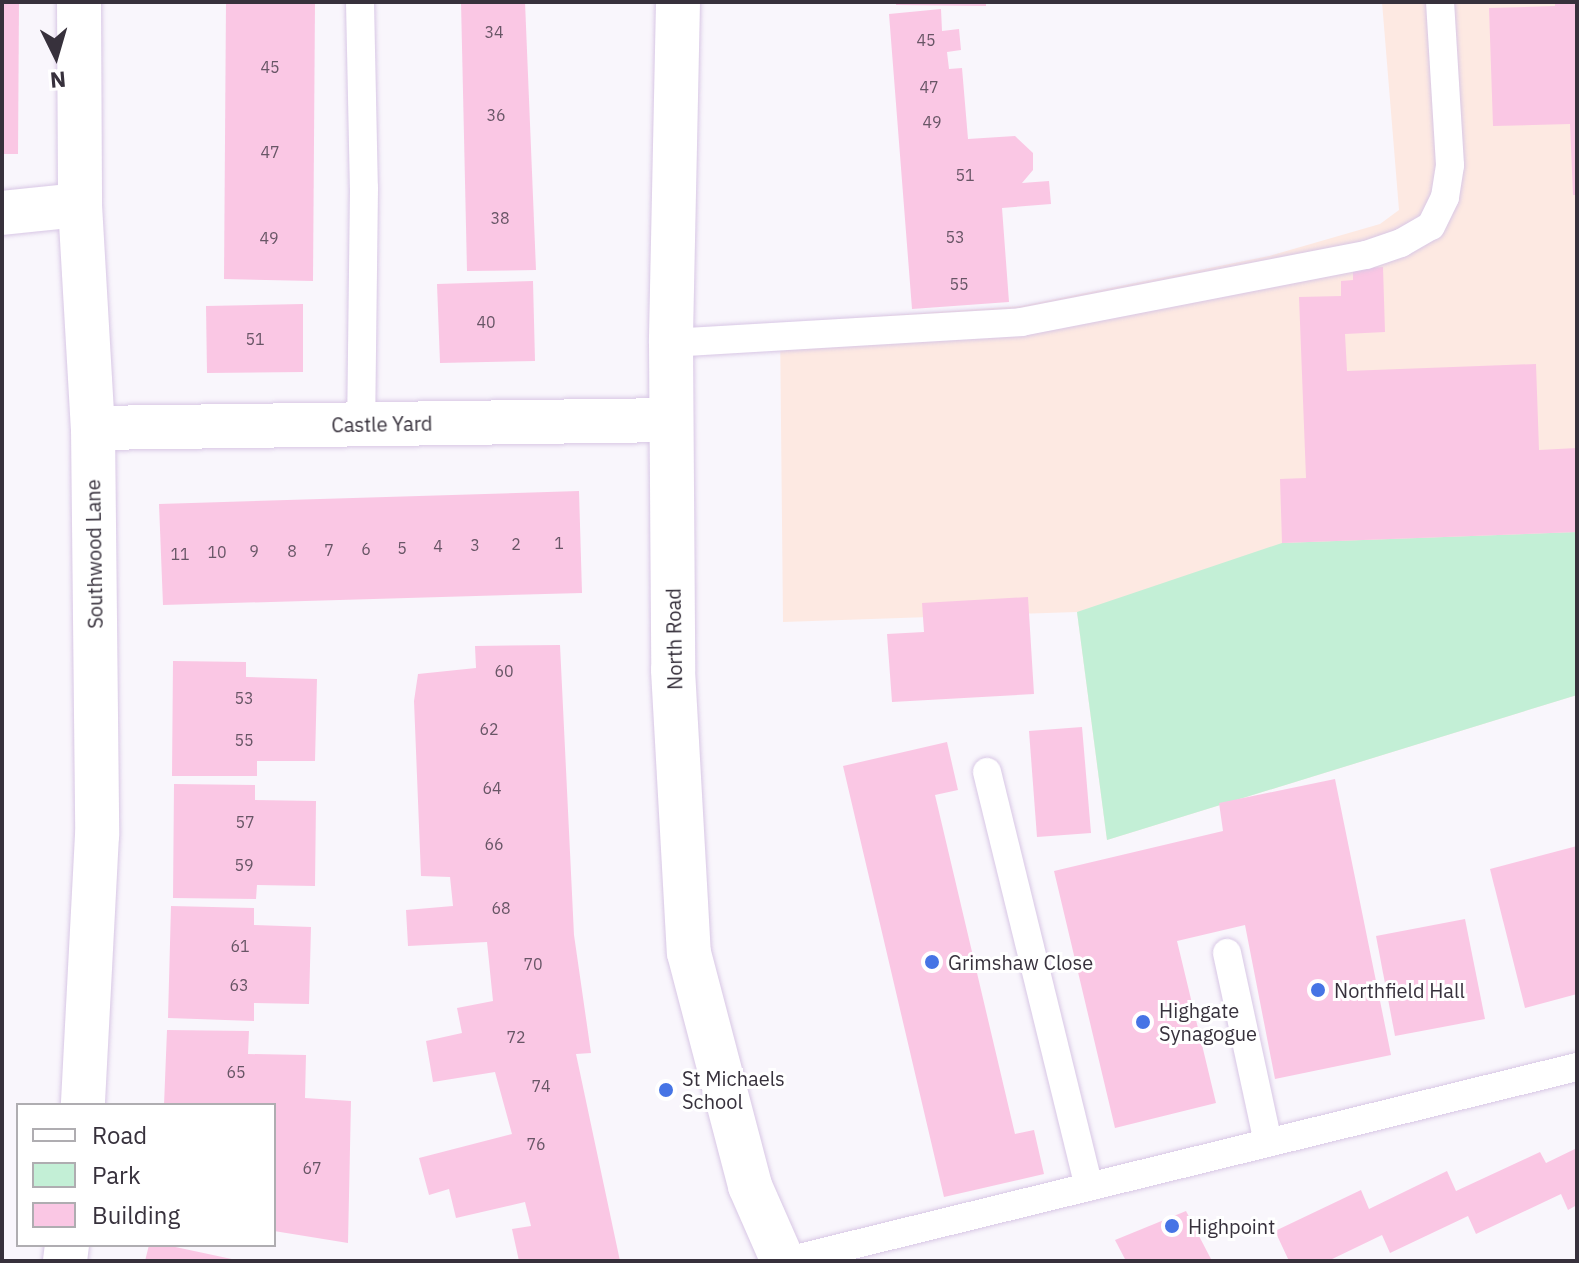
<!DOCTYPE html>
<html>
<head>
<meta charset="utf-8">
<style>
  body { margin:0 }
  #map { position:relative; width:1579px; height:1263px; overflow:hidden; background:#f9f6fc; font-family:"IBM Plex Sans",sans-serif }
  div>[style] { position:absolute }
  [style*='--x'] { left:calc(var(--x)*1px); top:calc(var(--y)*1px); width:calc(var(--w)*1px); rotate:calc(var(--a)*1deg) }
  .education>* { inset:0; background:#fde9e2 }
  .green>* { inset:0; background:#c3efd6 }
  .building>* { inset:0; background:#fac7e4 }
  .roads { filter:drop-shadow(0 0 2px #d8c7e5) drop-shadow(0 0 2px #d8c7e5) }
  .lane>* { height:28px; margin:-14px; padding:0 14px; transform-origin:14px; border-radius:14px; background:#fff }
  .street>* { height:44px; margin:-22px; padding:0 22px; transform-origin:22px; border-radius:22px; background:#fff }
  .secondary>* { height:44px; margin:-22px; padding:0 22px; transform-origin:22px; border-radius:22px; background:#fff }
  .dots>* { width:22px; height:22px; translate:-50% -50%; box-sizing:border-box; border:4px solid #fff; border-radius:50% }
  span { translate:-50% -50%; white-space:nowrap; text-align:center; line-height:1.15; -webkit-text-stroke:6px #fff; paint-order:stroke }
  .number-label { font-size:16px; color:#685666 }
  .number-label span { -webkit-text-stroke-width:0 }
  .street-label { font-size:20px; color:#37313c }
  .poi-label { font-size:20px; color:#37313c }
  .left { translate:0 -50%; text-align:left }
  .frame { position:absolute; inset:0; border:4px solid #37313c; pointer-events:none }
  .legend { position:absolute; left:16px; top:1103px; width:260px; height:144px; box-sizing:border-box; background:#fff; border:2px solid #afadb1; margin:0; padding:10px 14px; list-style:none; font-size:24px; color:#37313c }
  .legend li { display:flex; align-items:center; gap:16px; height:40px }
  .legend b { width:40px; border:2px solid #afadb1 }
  .north { position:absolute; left:16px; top:16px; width:80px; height:80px; -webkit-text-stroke:6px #fff; paint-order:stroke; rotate:175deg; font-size:22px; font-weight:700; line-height:32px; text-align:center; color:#37313c }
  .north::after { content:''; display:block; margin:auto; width:28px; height:36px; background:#37313c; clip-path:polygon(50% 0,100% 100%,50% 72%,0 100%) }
</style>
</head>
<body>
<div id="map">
  <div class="education">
    <div style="clip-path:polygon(1382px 2px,1577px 2px,1577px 695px,1107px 840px,1077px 612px,783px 622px,780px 323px,1021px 306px,1269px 256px,1380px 224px,1399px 210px)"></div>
  </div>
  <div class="green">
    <div style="clip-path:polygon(1577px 532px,1577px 695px,1107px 840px,1077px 612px,1282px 543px)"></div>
  </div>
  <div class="building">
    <div style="clip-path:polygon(2px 2px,19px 2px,18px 154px,2px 154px)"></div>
    <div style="clip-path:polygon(226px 2px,315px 2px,313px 281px,224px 279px)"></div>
    <div style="clip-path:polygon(461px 2px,525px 2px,536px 270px,467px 271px)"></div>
    <div style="clip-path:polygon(896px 2px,986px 2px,986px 6px,896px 5px)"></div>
    <div style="clip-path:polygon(1555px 2px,1577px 2px,1577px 195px,1573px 195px,1570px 124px,1493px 126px,1489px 8px,1555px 6px)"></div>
    <div style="clip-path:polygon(941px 9px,942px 31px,959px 29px,961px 50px,947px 52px,949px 69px,962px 68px,968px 139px,1015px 136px,1033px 153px,1033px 170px,1022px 183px,1049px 181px,1051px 204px,1002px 208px,1009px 302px,912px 309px,889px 14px)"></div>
    <div style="clip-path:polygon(1383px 267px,1385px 332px,1345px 334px,1347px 371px,1536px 364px,1539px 450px,1577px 448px,1577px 532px,1282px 543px,1280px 479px,1306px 478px,1299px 297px,1341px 296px,1341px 281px,1353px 280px,1353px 269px)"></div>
    <div style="clip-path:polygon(533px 281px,535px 361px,440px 363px,437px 284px)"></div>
    <div style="clip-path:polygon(303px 304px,303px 372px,207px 373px,206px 306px)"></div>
    <div style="clip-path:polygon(579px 491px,582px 593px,163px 605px,159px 504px)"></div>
    <div style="clip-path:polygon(1028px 597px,1034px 694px,892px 702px,887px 634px,924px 632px,922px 603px)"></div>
    <div style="clip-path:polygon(560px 645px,574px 935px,591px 1053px,576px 1054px,620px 1261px,519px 1261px,512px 1229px,531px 1226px,525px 1202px,456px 1218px,449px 1189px,429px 1195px,419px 1158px,512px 1134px,495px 1072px,433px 1082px,426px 1041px,462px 1033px,457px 1008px,493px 1001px,487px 942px,408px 946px,406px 910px,453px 906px,450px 877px,421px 876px,414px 701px,418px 674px,476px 668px,475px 646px)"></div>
    <div style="clip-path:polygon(173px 661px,246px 662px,246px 677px,317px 679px,315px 761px,257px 761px,257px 776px,172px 776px)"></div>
    <div style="clip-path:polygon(1082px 727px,1091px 833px,1037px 837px,1029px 731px)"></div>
    <div style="clip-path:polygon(947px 742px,958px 790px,935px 795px,1015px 1134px,1034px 1130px,1044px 1174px,944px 1197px,843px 766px)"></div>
    <div style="clip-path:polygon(1335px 779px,1391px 1055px,1275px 1079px,1245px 925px,1177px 941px,1216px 1103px,1115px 1128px,1054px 871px,1223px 831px,1219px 803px)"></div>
    <div style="clip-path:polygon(174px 784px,255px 785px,255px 800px,316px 801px,315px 886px,257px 885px,256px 899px,173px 898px)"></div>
    <div style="clip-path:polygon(1577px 846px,1577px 994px,1525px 1008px,1490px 869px)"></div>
    <div style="clip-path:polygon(171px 906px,254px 908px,254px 925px,311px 927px,309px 1004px,254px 1003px,254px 1021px,168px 1018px)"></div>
    <div style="clip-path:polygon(1465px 919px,1485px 1019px,1395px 1036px,1376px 936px)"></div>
    <div style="clip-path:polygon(167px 1030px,249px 1031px,248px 1054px,306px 1055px,305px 1098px,351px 1101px,348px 1243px,274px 1231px,274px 1105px,164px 1105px)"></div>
    <div style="clip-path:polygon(1577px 1148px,1577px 1205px,1568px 1210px,1561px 1194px,1476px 1234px,1468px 1216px,1390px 1253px,1382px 1235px,1328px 1261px,1289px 1261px,1275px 1231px,1361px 1190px,1369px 1209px,1447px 1171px,1456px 1191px,1540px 1152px,1546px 1163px)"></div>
    <div style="clip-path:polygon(1186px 1211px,1212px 1261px,1126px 1261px,1115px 1240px)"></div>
    <div style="clip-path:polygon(149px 1245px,166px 1245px,241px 1261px,145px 1261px)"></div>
  </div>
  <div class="roads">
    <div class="lane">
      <div style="--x:360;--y:2;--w:186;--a:88.8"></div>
      <div style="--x:364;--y:188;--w:236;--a:90.7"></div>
      <div style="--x:671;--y:343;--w:351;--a:-3.4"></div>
      <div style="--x:1021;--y:322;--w:351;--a:-11"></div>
      <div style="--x:1366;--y:255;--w:37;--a:-19"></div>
      <div style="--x:1401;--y:243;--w:34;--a:-30"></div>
      <div style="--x:1431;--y:226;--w:32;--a:-64"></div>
      <div style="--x:1445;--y:197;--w:32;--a:-81"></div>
      <div style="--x:1450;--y:165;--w:163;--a:-93.5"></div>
      <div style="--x:987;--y:772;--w:427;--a:76.2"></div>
      <div style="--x:1227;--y:953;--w:194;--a:77.8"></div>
      <div style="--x:787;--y:1261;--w:813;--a:-13.8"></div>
    </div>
    <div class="street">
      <div style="--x:2;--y:213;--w:78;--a:-5.9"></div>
      <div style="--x:93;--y:428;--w:578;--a:-0.79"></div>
    </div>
    <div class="secondary">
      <div style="--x:79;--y:2;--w:203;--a:89.7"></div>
      <div style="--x:80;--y:205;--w:223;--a:86.7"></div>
      <div style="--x:93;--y:428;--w:407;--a:89.4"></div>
      <div style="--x:97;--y:835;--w:270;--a:93"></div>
      <div style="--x:678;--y:2;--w:341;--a:91.2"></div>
      <div style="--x:671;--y:343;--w:327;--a:89.6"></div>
      <div style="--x:673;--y:670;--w:283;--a:86.8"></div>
      <div style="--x:689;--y:953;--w:241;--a:75.3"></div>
      <div style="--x:750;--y:1186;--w:82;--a:66.3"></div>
      <div style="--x:65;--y:1261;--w:16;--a:-83"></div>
    </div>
  </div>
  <div class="dots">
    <div style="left:932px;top:962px;background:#4674e5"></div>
    <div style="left:1318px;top:990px;background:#4674e5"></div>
    <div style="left:1143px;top:1022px;background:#4674e5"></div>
    <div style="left:666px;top:1090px;background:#4674e5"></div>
    <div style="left:1172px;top:1226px;background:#4674e5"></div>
  </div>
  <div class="number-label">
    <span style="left:494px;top:32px">34</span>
    <span style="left:926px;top:40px">45</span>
    <span style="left:270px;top:67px">45</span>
    <span style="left:929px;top:87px">47</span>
    <span style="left:496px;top:115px">36</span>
    <span style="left:932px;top:122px">49</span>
    <span style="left:270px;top:152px">47</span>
    <span style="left:965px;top:175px">51</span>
    <span style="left:500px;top:218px">38</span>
    <span style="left:955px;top:237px">53</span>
    <span style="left:269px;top:238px">49</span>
    <span style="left:959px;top:284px">55</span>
    <span style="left:486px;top:322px">40</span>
    <span style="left:255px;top:339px">51</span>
    <span style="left:559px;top:543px">1</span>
    <span style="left:516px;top:544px">2</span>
    <span style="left:475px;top:545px">3</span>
    <span style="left:438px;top:546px">4</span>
    <span style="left:402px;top:548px">5</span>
    <span style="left:366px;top:549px">6</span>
    <span style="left:329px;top:550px">7</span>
    <span style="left:254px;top:551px">9</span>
    <span style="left:292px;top:551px">8</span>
    <span style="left:217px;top:552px">10</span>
    <span style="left:180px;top:554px">11</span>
    <span style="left:504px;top:671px">60</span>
    <span style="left:244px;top:698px">53</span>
    <span style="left:489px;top:729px">62</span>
    <span style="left:244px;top:740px">55</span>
    <span style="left:492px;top:788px">64</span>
    <span style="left:245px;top:822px">57</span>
    <span style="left:494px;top:844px">66</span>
    <span style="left:244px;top:865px">59</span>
    <span style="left:501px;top:908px">68</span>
    <span style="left:240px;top:946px">61</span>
    <span style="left:533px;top:964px">70</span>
    <span style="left:239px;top:985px">63</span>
    <span style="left:516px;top:1037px">72</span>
    <span style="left:236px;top:1072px">65</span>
    <span style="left:541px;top:1086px">74</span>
    <span style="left:536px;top:1144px">76</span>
    <span style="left:312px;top:1168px">67</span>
  </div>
  <div class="street-label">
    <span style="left:382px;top:424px;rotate:-1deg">Castle Yard</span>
    <span style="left:94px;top:554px;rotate:-91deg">Southwood Lane</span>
    <span style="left:674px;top:639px;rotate:-91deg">North Road</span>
  </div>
  <div class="poi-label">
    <span class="left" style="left:948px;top:962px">Grimshaw Close</span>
    <span class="left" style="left:1334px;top:990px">Northfield Hall</span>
    <span class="left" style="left:1159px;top:1022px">Highgate<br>Synagogue</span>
    <span class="left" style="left:682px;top:1090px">St Michaels<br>School</span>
    <span class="left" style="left:1188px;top:1226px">Highpoint</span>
  </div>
  <div class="frame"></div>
  <ul class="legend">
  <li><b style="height:10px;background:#fff"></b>Road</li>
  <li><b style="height:22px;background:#c3efd6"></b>Park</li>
  <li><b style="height:22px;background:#fac7e4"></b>Building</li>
  </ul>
  <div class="north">N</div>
</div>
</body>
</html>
